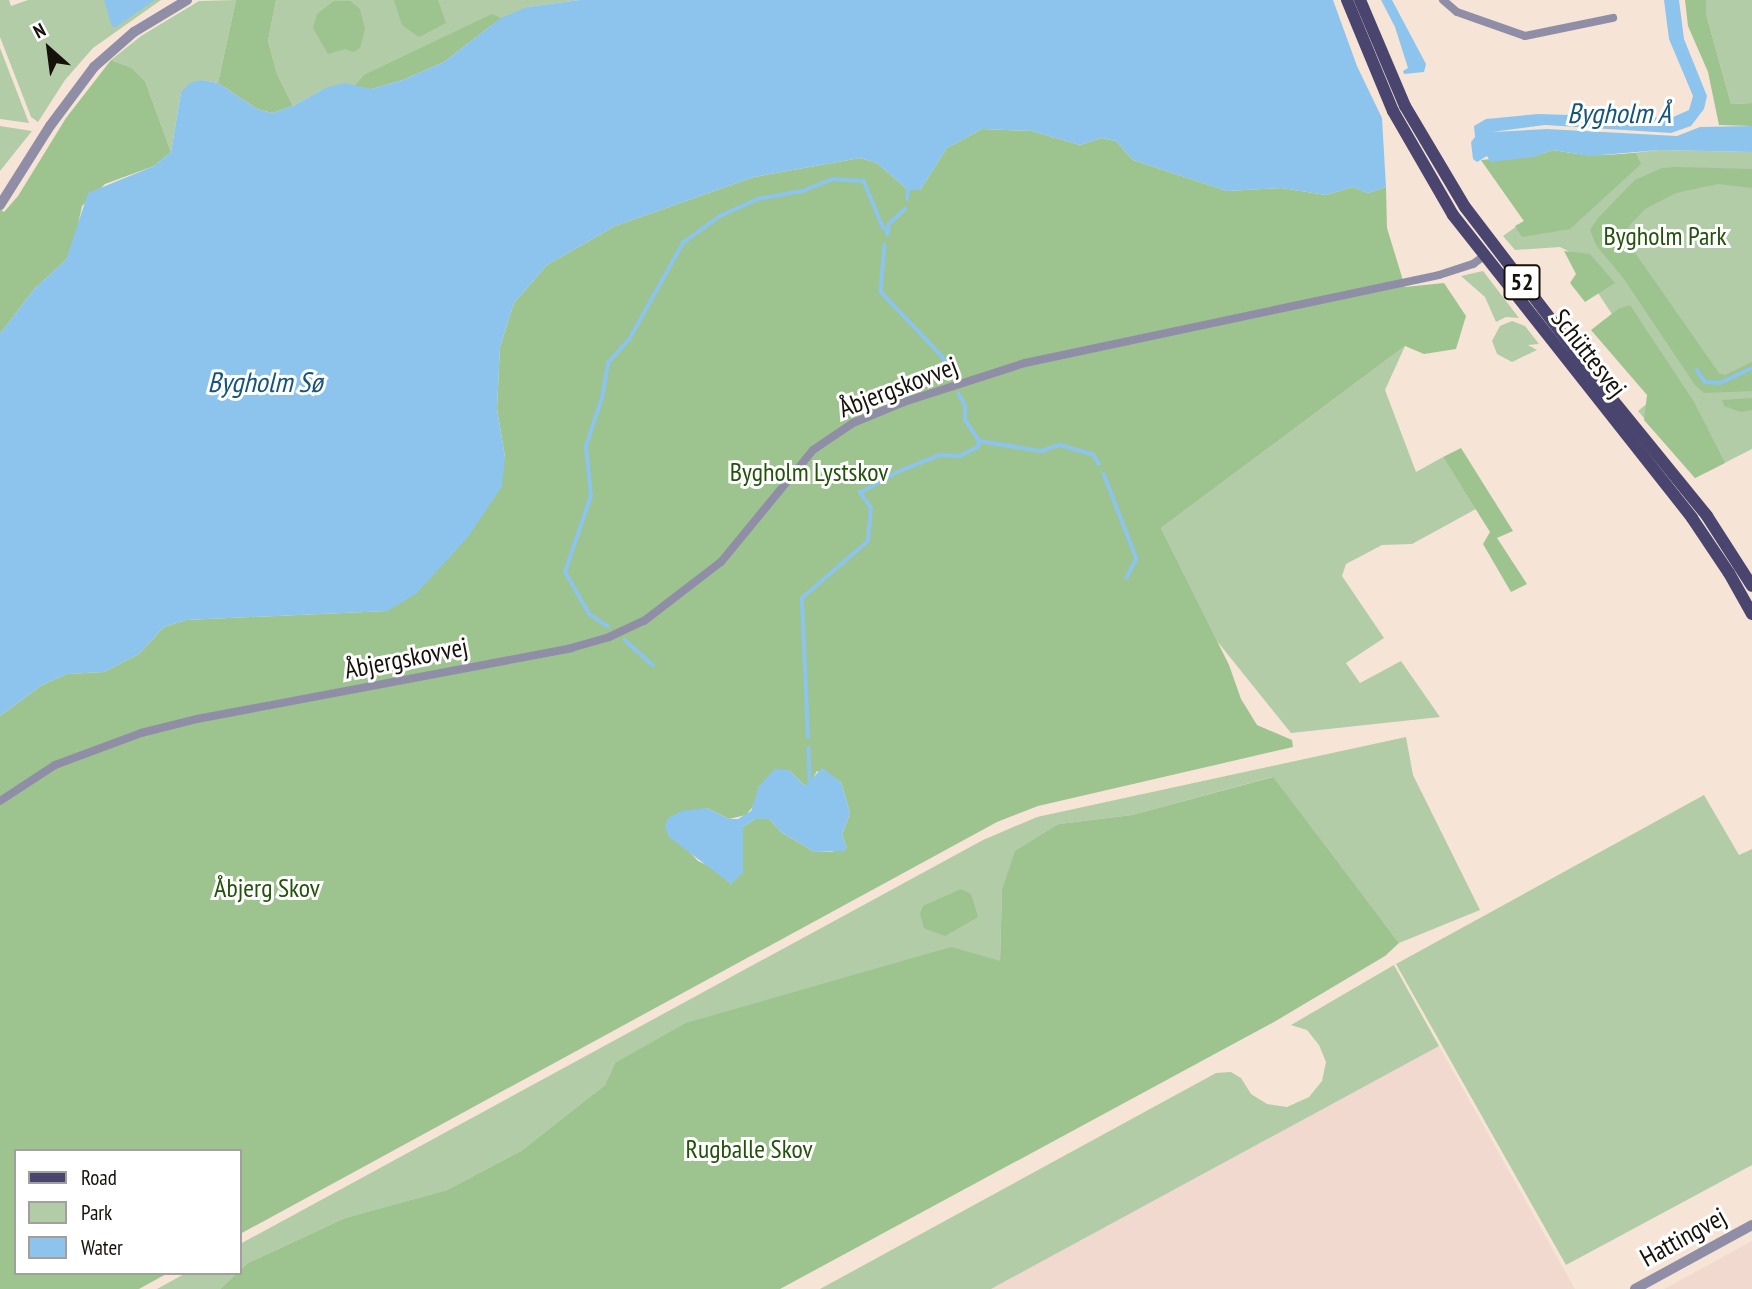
<!DOCTYPE html>
<html>
<head>
<meta charset="utf-8">
<style>
  body { margin:0 }
  #map { position:relative; width:1752px; height:1289px; overflow:hidden; background:#f6e5d6; font-family:"PT Sans Narrow",sans-serif }
  div>[style] { position:absolute }
  [style*='--x'] { left:calc(var(--x)*1px); top:calc(var(--y)*1px); width:calc(var(--w)*1px); rotate:calc(var(--a)*1deg) }
  .commercial>* { inset:0; background:#f1d9cf }
  .green>* { inset:0; background:#b1cca7 }
  .forest>* { inset:0; background:#9dc38f }
  .water>* { inset:0; background:#8dc4ed }
  .stream>* { height:3.5px; margin:-1.75px; padding:0 1.75px; transform-origin:1.75px; border-radius:1.75px; background:#8dc4ed }
  .minor>* { height:8px; margin:-4px; padding:0 4px; transform-origin:4px; border-radius:4px; background:#908ea7 }
  .tertiary>* { height:10px; margin:-5px; padding:0 5px; transform-origin:5px; border-radius:5px; background:#908ea7 }
  .primary>* { height:12px; margin:-6px; padding:0 6px; transform-origin:6px; border-radius:6px; background:#4a456f }
  span { translate:-50% -50%; white-space:nowrap; text-align:center; line-height:1.15; -webkit-text-stroke:6px #fff; paint-order:stroke }
  .shield-label span { padding:2px 5px; background:#fff; border:2px solid; border-radius:5px; -webkit-text-stroke-width:0 }
  .shield-label { font-size:24px; color:#17110c; font-weight:700 }
  .park-label { font-size:26px; color:#23530b }
  .street-label { font-size:26px; color:#17110c }
  .water-label { font-size:28px; color:#15557c; font-style:italic }
  .legend { position:absolute; left:14px; top:1149px; width:228px; height:126px; box-sizing:border-box; background:#fff; border:2px solid #a2a09e; margin:0; padding:9px 12px; list-style:none; font-size:21px; color:#17110c }
  .legend li { display:flex; align-items:center; gap:14px; height:35px }
  .legend b { width:35px; border:2px solid #a2a09e }
  .north { position:absolute; left:14px; top:14px; width:70px; height:70px; -webkit-text-stroke:5px #fff; paint-order:stroke; rotate:332deg; font-size:19px; font-weight:700; line-height:28px; text-align:center; color:#17110c }
  .north::after { content:''; display:block; margin:auto; width:24px; height:32px; background:#17110c; clip-path:polygon(50% 0,100% 100%,50% 72%,0 100%) }
</style>
</head>
<body>
<div id="map">
  <div class="commercial">
    <i style="clip-path:polygon(1439px 1046px,1575px 1289px,991px 1289px)"></i>
    <i style="clip-path:polygon(1752px 1241px,1752px 1289px,1664px 1289px)"></i>
  </div>
  <div class="green">
    <i style="clip-path:polygon(0 0,9px 0,11px 6px,28px 0,161px 0,93px 48px,65px 80px,38px 122px,31px 117px,0 37px)"></i>
    <i style="clip-path:polygon(236px 0,218px 83px,202px 80px,181px 92px,171px 152px,145px 81px,132px 68px,111px 60px,141px 36px,199px 1px)"></i>
    <i style="clip-path:polygon(276px 0,580px 0,527px 7px,371px 89px,325px 88px,293px 106px,277px 74px,268px 41px)"></i>
    <i style="clip-path:polygon(1706px 0,1752px 0,1752px 103px,1731px 104px,1706px 14px)"></i>
    <i style="clip-path:polygon(0 48px,29px 123px,0 119px)"></i>
    <i style="clip-path:polygon(0 126px,32px 131px,0 171px)"></i>
    <i style="clip-path:polygon(1659px 150px,1752px 152px,1752px 449px,1695px 478px,1638px 411px,1662px 391px,1572px 253px,1560px 247px,1515px 250px,1503px 236px,1524px 221px,1481px 160px,1533px 157px,1540px 153px,1615px 155px)"></i>
    <i style="clip-path:polygon(1483px 271px,1519px 318px,1506px 317px,1496px 322px,1485px 297px,1461px 276px)"></i>
    <i style="clip-path:polygon(1512px 321px,1525px 326px,1539px 344px,1528px 345px,1537px 350px,1512px 362px,1497px 354px,1492px 341px,1500px 326px)"></i>
    <i style="clip-path:polygon(1405px 346px,1385px 390px,1416px 472px,1443px 457px,1476px 509px,1412px 544px,1382px 545px,1346px 564px,1342px 576px,1384px 638px,1346px 663px,1360px 683px,1401px 661px,1440px 717px,1291px 733px,1217px 641px,1161px 528px)"></i>
    <i style="clip-path:polygon(1406px 737px,1413px 775px,1480px 910px,1399px 943px,1272px 777px,1132px 815px,1059px 824px,1002px 890px,1000px 961px,615px 1063px,605px 1085px,521px 1151px,447px 1190px,345px 1218px,248px 1263px,240px 1271px,240px 1244px,983px 840px,1037px 817px)"></i>
    <i style="clip-path:polygon(1704px 795px,1739px 855px,1752px 849px,1752px 1165px,1566px 1265px,1396px 964px)"></i>
    <i style="clip-path:polygon(1394px 965px,1439px 1046px,991px 1289px,820px 1289px,1216px 1073px,1231px 1072px,1241px 1078px,1251px 1094px,1267px 1104px,1287px 1107px,1309px 1097px,1322px 1081px,1326px 1062px,1319px 1045px,1307px 1030px,1291px 1025px)"></i>
    <i style="clip-path:polygon(186px 1273px,237px 1273px,220px 1289px,157px 1289px)"></i>
  </div>
  <div class="forest">
    <i style="clip-path:polygon(236px 0,276px 0,268px 41px,277px 74px,293px 106px,272px 113px,257px 109px,218px 83px)"></i>
    <i style="clip-path:polygon(394px 0,438px 0,446px 23px,419px 37px,402px 25px)"></i>
    <i style="clip-path:polygon(1685px 0,1706px 0,1706px 14px,1731px 104px,1752px 103px,1752px 126px,1719px 125px,1708px 72px,1688px 26px)"></i>
    <i style="clip-path:polygon(334px 1px,350px 1px,360px 9px,365px 29px,360px 48px,353px 52px,345px 49px,328px 54px,313px 28px,317px 14px)"></i>
    <i style="clip-path:polygon(492px 14px,501px 18px,444px 62px,403px 80px,371px 89px,355px 86px,364px 75px)"></i>
    <i style="clip-path:polygon(111px 60px,132px 68px,145px 81px,171px 152px,154px 166px,105px 184px,82px 206px,75px 239px,66px 260px,35px 288px,0 334px,0 209px,4px 212px,18px 196px,66px 118px)"></i>
    <i style="clip-path:polygon(evenodd,982px 129px,1032px 131px,1080px 145px,1102px 138px,1116px 141px,1133px 160px,1227px 191px,1282px 188px,1326px 195px,1353px 187px,1368px 193px,1386px 187px,1387px 228px,1405px 287px,1444px 283px,1466px 316px,1456px 349px,1424px 354px,1405px 346px,1161px 528px,1229px 665px,1241px 699px,1257px 725px,1292px 740px,1293px 747px,1038px 806px,997px 822px,240px 1234px,240px 1151px,16px 1151px,16px 1273px,168px 1273px,139px 1289px,0 1289px,0 716px,42px 685px,67px 674px,104px 672px,139px 654px,164px 627px,186px 620px,387px 611px,505px 457px,497px 409px,500px 347px,514px 303px,547px 265px,615px 226px,754px 177px,860px 158px,877px 163px,908px 190px,920px 190px,947px 148px,982px 129px,789px 770px,805px 786px,810px 783px,817px 771px,841px 782px,850px 813px,842px 835px,847px 848px,831px 852px,815px 852px,782px 833px,769px 819px,755px 819px,743px 827px,743px 862px,731px 884px,711px 867px,698px 861px,685px 847px,707px 808px,729px 819px,746px 815px,754px 805px,759px 786px,789px 770px)"></i>
    <i style="clip-path:polygon(1553px 150px,1590px 156px,1636px 153px,1641px 164px,1570px 229px,1522px 237px,1515px 226px,1524px 221px,1481px 160px,1533px 157px)"></i>
    <i style="clip-path:polygon(1676px 167px,1752px 169px,1752px 188px,1718px 184px,1676px 193px,1645px 209px,1629px 226px,1626px 240px,1719px 373px,1725px 375px,1752px 362px,1752px 391px,1704px 393px,1695px 385px,1624px 279px,1596px 245px,1590px 230px,1598px 218px,1635px 180px,1662px 168px)"></i>
    <i style="clip-path:polygon(1564px 251px,1590px 254px,1615px 283px,1585px 302px,1570px 283px,1576px 274px)"></i>
    <i style="clip-path:polygon(1630px 305px,1694px 402px,1725px 463px,1695px 478px,1644px 420px,1647px 395px,1591px 330px,1618px 309px)"></i>
    <i style="clip-path:polygon(1752px 398px,1752px 410px,1741px 412px,1724px 406px,1722px 400px)"></i>
    <i style="clip-path:polygon(1461px 448px,1513px 531px,1497px 538px,1527px 584px,1511px 592px,1483px 544px,1490px 532px,1443px 457px)"></i>
    <i style="clip-path:polygon(1273px 777px,1399px 943px,1385px 956px,1274px 1022px,780px 1289px,220px 1289px,248px 1263px,345px 1218px,447px 1190px,521px 1151px,605px 1085px,615px 1063px,686px 1023px,951px 947px,1000px 961px,1002px 890px,1015px 851px,1059px 824px,1132px 815px)"></i>
    <i style="clip-path:polygon(961px 889px,971px 894px,978px 917px,945px 936px,924px 928px,920px 914px,923px 906px)"></i>
  </div>
  <div class="water">
    <i style="clip-path:polygon(104px 0,155px 0,116px 27px,112px 27px)"></i>
    <i style="clip-path:polygon(580px 0,1333px 0,1357px 66px,1382px 118px,1386px 187px,1368px 193px,1353px 187px,1326px 195px,1282px 188px,1227px 191px,1133px 160px,1116px 141px,1102px 138px,1080px 145px,1032px 131px,982px 129px,947px 148px,920px 190px,908px 190px,877px 163px,860px 158px,754px 177px,615px 226px,547px 265px,514px 303px,500px 347px,497px 409px,505px 457px,502px 486px,468px 537px,416px 594px,387px 611px,186px 620px,164px 627px,139px 654px,104px 672px,67px 674px,42px 685px,0 716px,0 334px,35px 288px,66px 260px,88px 193px,154px 166px,171px 152px,181px 92px,190px 83px,202px 80px,218px 83px,257px 109px,272px 113px,293px 106px,325px 88px,345px 83px,371px 89px,403px 80px,444px 62px,501px 18px,527px 7px)"></i>
    <i style="clip-path:polygon(1381px 0,1392px 0,1426px 64px,1424px 72px,1404px 74px,1403px 71px,1408px 68px,1395px 27px)"></i>
    <i style="clip-path:polygon(1664px 0,1679px 0,1684px 39px,1707px 96px,1704px 109px,1691px 126px,1671px 133px,1545px 125px,1492px 132px,1547px 129px,1677px 136px,1700px 127px,1752px 126px,1752px 152px,1659px 150px,1590px 156px,1553px 150px,1533px 157px,1490px 162px,1487px 156px,1477px 162px,1473px 159px,1471px 142px,1475px 137px,1474px 126px,1486px 119px,1538px 114px,1671px 118px,1689px 110px,1693px 96px,1669px 39px)"></i>
    <i style="clip-path:polygon(822px 768px,841px 782px,850px 813px,842px 835px,847px 848px,844px 851px,815px 852px,782px 833px,769px 819px,755px 819px,743px 827px,743px 873px,731px 884px,669px 837px,665px 827px,668px 818px,681px 811px,707px 808px,729px 819px,738px 819px,751px 811px,759px 786px,775px 769px,789px 770px,805px 786px)"></i>
  </div>
  <div class="stream">
    <i style="--x:907;--y:199;--w:9;--a:-84"></i>
    <i style="--x:887;--y:235;--w:11;--a:-80"></i>
    <i style="--x:889;--y:224;--w:22;--a:-43"></i>
    <i style="--x:885;--y:245;--w:47;--a:94.9"></i>
    <i style="--x:881;--y:292;--w:90;--a:46.4"></i>
    <i style="--x:943;--y:357;--w:21;--a:65"></i>
    <i style="--x:1697;--y:370;--w:14;--a:56"></i>
    <i style="--x:1705;--y:382;--w:15;--a:4"></i>
    <i style="--x:1720;--y:383;--w:35;--a:-25"></i>
    <i style="--x:979;--y:441;--w:63;--a:9.2"></i>
    <i style="--x:1041;--y:451;--w:20;--a:-18"></i>
    <i style="--x:1060;--y:445;--w:35;--a:16"></i>
    <i style="--x:1094;--y:455;--w:10;--a:61"></i>
    <i style="--x:1104;--y:474;--w:91;--a:68.8"></i>
    <i style="--x:1137;--y:559;--w:21;--a:118"></i>
    <i style="--x:608;--y:627;--w:23;--a:-146"></i>
    <i style="--x:589;--y:614;--w:48;--a:-119.7"></i>
    <i style="--x:565;--y:572;--w:80;--a:-71.1"></i>
    <i style="--x:591;--y:496;--w:50;--a:-95.7"></i>
    <i style="--x:586;--y:446;--w:51;--a:-71.6"></i>
    <i style="--x:602;--y:398;--w:36;--a:-80"></i>
    <i style="--x:608;--y:363;--w:31;--a:-48"></i>
    <i style="--x:629;--y:340;--w:111;--a:-60.9"></i>
    <i style="--x:683;--y:243;--w:46;--a:-36.1"></i>
    <i style="--x:720;--y:216;--w:42;--a:-24.1"></i>
    <i style="--x:758;--y:199;--w:46;--a:-10.1"></i>
    <i style="--x:803;--y:191;--w:32;--a:-22"></i>
    <i style="--x:833;--y:179;--w:31;--a:4"></i>
    <i style="--x:864;--y:181;--w:50;--a:67.6"></i>
    <i style="--x:883;--y:227;--w:6;--a:31"></i>
    <i style="--x:625;--y:640;--w:38;--a:42"></i>
    <i style="--x:808;--y:737;--w:139;--a:-92.5"></i>
    <i style="--x:802;--y:598;--w:87;--a:-40.8"></i>
    <i style="--x:868;--y:541;--w:33;--a:-85"></i>
    <i style="--x:871;--y:508;--w:19;--a:-126"></i>
    <i style="--x:860;--y:493;--w:40;--a:-29.7"></i>
    <i style="--x:895;--y:473;--w:48;--a:-21.8"></i>
    <i style="--x:940;--y:455;--w:20;--a:3"></i>
    <i style="--x:960;--y:456;--w:20;--a:-27"></i>
    <i style="--x:978;--y:447;--w:6;--a:-81"></i>
    <i style="--x:979;--y:441;--w:25;--a:-124"></i>
    <i style="--x:965;--y:420;--w:14;--a:-90"></i>
    <i style="--x:965;--y:406;--w:13;--a:-119"></i>
    <i style="--x:809;--y:748;--w:35;--a:88"></i>
  </div>
  <div class="minor">
    <i style="--x:1443;--y:0;--w:18;--a:41"></i>
    <i style="--x:1457;--y:12;--w:72;--a:19.4"></i>
    <i style="--x:1525;--y:36;--w:90;--a:-11.6"></i>
    <i style="--x:0;--y:801;--w:66;--a:-33.2"></i>
    <i style="--x:55;--y:765;--w:92;--a:-20.4"></i>
    <i style="--x:141;--y:733;--w:58;--a:-14"></i>
    <i style="--x:197;--y:719;--w:381;--a:-10.7"></i>
    <i style="--x:571;--y:648;--w:40;--a:-16"></i>
    <i style="--x:609;--y:637;--w:38;--a:-25"></i>
    <i style="--x:644;--y:621;--w:97;--a:-37.5"></i>
    <i style="--x:721;--y:562;--w:145;--a:-50.6"></i>
    <i style="--x:813;--y:450;--w:48;--a:-34"></i>
    <i style="--x:853;--y:423;--w:55;--a:-22.4"></i>
    <i style="--x:904;--y:402;--w:127;--a:-17.9"></i>
    <i style="--x:1025;--y:363;--w:423;--a:-12"></i>
    <i style="--x:1439;--y:275;--w:36;--a:-18"></i>
    <i style="--x:1473;--y:264;--w:14;--a:-36"></i>
  </div>
  <div class="tertiary">
    <i style="--x:0;--y:205;--w:93;--a:-57.7"></i>
    <i style="--x:50;--y:126;--w:74;--a:-53.3"></i>
    <i style="--x:94;--y:67;--w:53;--a:-41.2"></i>
    <i style="--x:134;--y:32;--w:62;--a:-31.1"></i>
    <i style="--x:1635;--y:1289;--w:133;--a:-28.7"></i>
  </div>
  <div class="primary">
    <i style="--x:1347;--y:0;--w:120;--a:67.5"></i>
    <i style="--x:1393;--y:111;--w:120;--a:60"></i>
    <i style="--x:1453;--y:215;--w:386;--a:51.7"></i>
    <i style="--x:1692;--y:518;--w:66;--a:56.1"></i>
    <i style="--x:1729;--y:573;--w:47;--a:60.7"></i>
    <i style="--x:1360;--y:0;--w:115;--a:67"></i>
    <i style="--x:1405;--y:106;--w:117;--a:59.3"></i>
    <i style="--x:1465;--y:207;--w:235;--a:52.6"></i>
    <i style="--x:1608;--y:394;--w:157;--a:50.9"></i>
    <i style="--x:1707;--y:516;--w:83;--a:57.3"></i>
  </div>
  <div class="shield-label">
    <span style="left:1522px;top:282px">52</span>
  </div>
  <div class="park-label">
    <span style="left:1665px;top:236px">Bygholm Park</span>
    <span style="left:809px;top:472px">Bygholm Lystskov</span>
    <span style="left:267px;top:888px">Åbjerg Skov</span>
    <span style="left:749px;top:1149px">Rugballe Skov</span>
  </div>
  <div class="street-label">
    <span style="left:1589px;top:353px;rotate:52deg">Schüttesvej</span>
    <span style="left:898px;top:387px;rotate:-21deg">Åbjergskovvej</span>
    <span style="left:406px;top:658px;rotate:-11deg">Åbjergskovvej</span>
    <span style="left:1683px;top:1237px;rotate:-29deg">Hattingvej</span>
  </div>
  <div class="water-label">
    <span style="left:1619px;top:113px">Bygholm Å</span>
    <span style="left:265px;top:382px">Bygholm Sø</span>
  </div>
  <ul class="legend">
  <li><b style="height:9px;background:#4a456f"></b>Road</li>
  <li><b style="height:19px;background:#b1cca7"></b>Park</li>
  <li><b style="height:19px;background:#8dc4ed"></b>Water</li>
  </ul>
  <div class="north">N</div>
</div>
</body>
</html>
